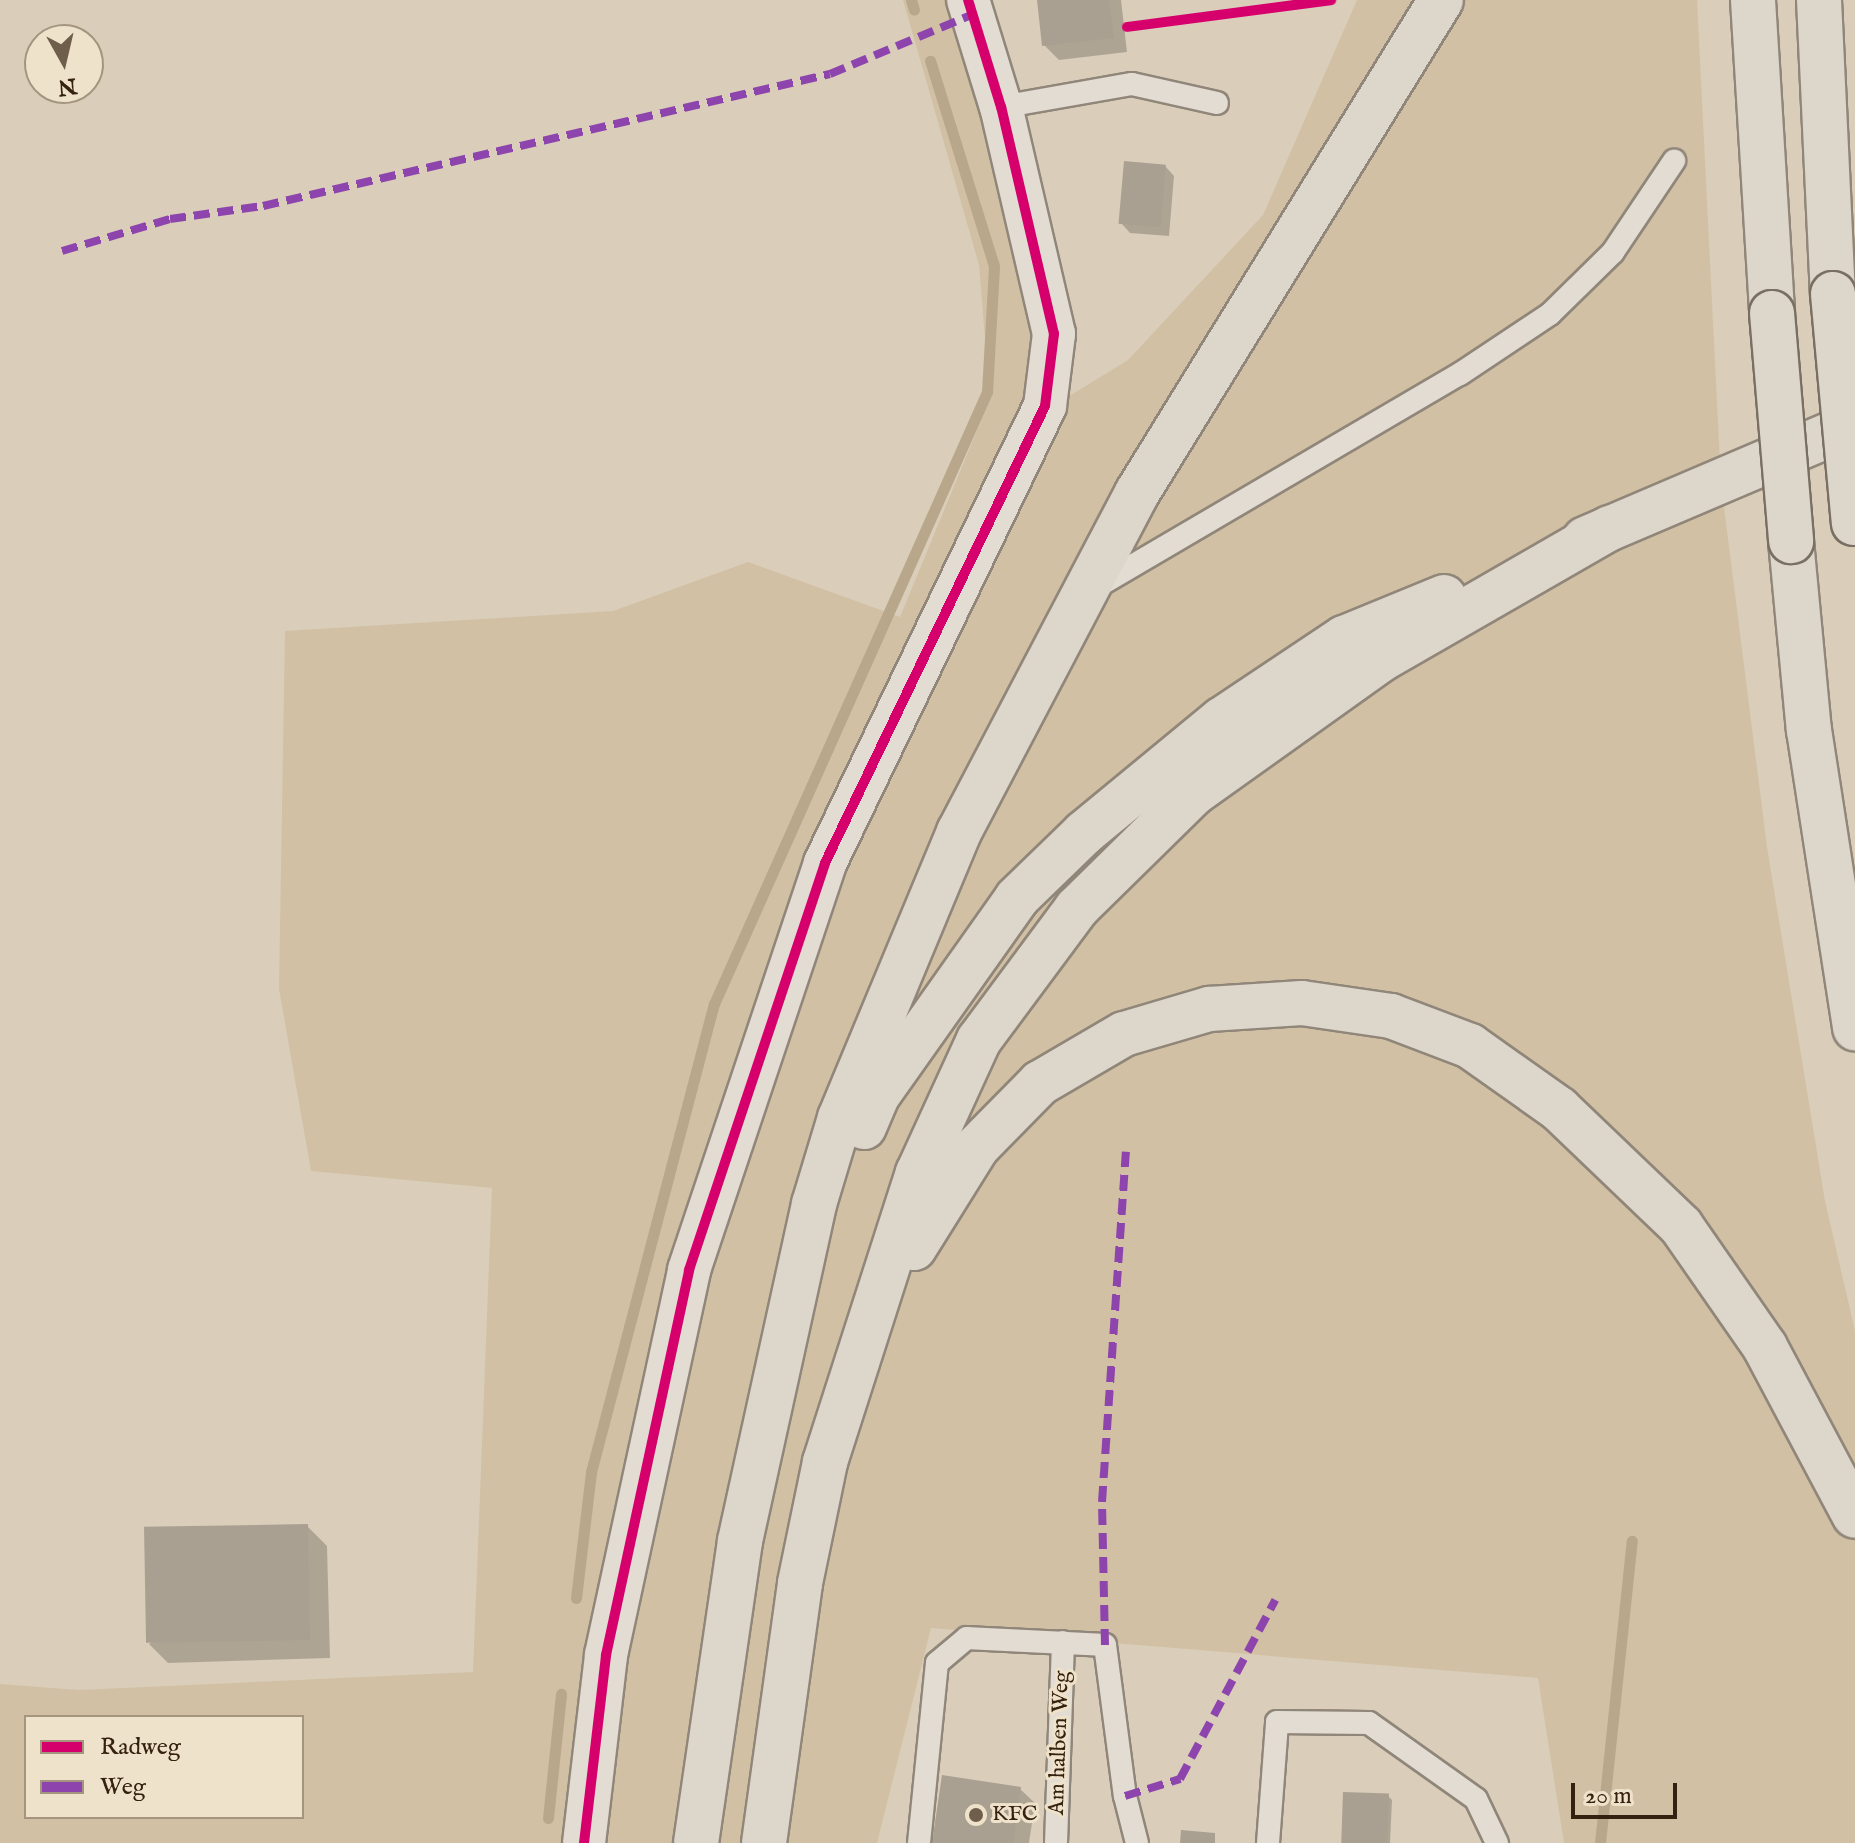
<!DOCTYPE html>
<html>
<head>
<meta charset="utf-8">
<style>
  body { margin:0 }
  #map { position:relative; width:1855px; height:1843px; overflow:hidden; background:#daceba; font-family:"IM FELL English",serif }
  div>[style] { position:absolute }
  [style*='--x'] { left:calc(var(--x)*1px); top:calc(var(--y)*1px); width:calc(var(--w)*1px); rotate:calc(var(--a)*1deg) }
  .green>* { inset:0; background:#d1c0a4 }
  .shadow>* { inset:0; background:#0003 }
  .stream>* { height:11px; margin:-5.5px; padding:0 5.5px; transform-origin:5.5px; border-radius:5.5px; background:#b8a78b }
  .building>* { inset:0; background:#aaa092; transform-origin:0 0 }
  .roads { filter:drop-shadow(2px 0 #908679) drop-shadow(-2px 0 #908679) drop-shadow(0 2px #908679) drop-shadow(0 -2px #908679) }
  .service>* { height:22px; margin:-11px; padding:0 11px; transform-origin:11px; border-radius:11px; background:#e2dcd2 }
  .minor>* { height:42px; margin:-21px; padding:0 21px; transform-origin:21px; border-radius:21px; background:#e2dcd2 }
  .motorway>* { height:44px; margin:-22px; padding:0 22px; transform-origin:22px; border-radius:22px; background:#ddd6ca }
  .bridges { filter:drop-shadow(2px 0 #796f63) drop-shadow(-2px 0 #796f63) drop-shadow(0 2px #796f63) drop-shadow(0 -2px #796f63) }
  .motorway-bridge>* { height:44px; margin:-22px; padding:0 22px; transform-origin:22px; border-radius:22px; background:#ddd6ca }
  .quiet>* { height:8px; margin-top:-4px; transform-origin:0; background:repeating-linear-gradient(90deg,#8e44ad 0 16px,transparent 0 24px) }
  .cycleway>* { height:10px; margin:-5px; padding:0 5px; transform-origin:5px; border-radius:5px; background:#d6006c }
  .dots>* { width:22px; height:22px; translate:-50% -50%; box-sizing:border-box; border:4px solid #efe2ca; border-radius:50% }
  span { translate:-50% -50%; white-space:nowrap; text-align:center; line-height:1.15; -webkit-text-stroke:6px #efe2ca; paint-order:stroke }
  .street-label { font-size:22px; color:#35210f }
  .poi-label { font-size:22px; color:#35210f }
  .left { translate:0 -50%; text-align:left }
  .legend { position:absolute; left:24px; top:1715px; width:280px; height:104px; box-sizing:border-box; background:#efe2ca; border:2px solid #a5957f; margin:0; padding:10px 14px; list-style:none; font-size:24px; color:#35210f }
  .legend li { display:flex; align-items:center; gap:16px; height:40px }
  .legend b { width:40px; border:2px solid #a5957f }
  .north { position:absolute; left:24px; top:24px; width:80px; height:80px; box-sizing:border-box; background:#efe2ca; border:2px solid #a5957f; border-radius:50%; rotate:172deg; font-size:22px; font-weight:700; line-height:32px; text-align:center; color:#35210f }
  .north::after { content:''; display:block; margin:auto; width:28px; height:36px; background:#6f5e4b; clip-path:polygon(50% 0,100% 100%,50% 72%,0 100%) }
  .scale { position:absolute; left:1571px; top:1783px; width:106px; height:36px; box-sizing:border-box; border:4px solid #35210f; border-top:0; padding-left:10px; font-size:24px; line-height:28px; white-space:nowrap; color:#35210f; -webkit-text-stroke:6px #efe2ca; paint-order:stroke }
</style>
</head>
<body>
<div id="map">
  <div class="green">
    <i style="clip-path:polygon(evenodd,903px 0,953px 0,1058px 403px,1128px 360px,1263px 215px,1357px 0,1697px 0,1721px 483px,1767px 847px,1825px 1201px,1855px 1331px,1855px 1843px,1564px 1843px,1538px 1678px,931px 1628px,877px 1843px,0 1843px,0 1684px,79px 1690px,473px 1672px,492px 1188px,311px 1171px,279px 989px,285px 631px,613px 611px,748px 562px,900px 617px,990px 399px,979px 265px,903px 0,26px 1717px,302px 1717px,302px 1817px,26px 1817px,26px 1717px)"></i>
  </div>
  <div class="shadow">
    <i style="clip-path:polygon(1039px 0,1121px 0,1127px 52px,1059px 60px,1044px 45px)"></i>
    <i style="clip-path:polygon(1165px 166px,1174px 176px,1169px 236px,1130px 233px,1121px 223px)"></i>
    <i style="clip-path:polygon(307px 1526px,327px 1546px,330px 1658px,168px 1663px,149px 1644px)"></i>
    <i style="clip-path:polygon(1020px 1789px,1035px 1803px,1029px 1843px,934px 1843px)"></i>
    <i style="clip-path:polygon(1388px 1796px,1392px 1800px,1390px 1843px,1343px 1843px)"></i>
  </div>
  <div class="stream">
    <i style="--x:911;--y:0;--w:10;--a:73"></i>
    <i style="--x:576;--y:1598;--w:127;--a:-83.2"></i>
    <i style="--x:591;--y:1472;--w:484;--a:-75.3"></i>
    <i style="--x:714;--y:1004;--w:670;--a:-65.96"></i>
    <i style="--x:987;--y:392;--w:126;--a:-86.8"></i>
    <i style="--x:994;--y:266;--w:215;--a:-107.3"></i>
    <i style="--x:548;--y:1818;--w:125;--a:-84"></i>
    <i style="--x:1600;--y:1843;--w:304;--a:-84"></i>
  </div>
  <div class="building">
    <i style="clip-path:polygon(1037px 0,1109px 0,1114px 38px,1042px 46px)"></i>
    <i style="left:1124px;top:161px;width:42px;height:63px;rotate:5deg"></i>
    <i style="left:308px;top:1524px;width:116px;height:164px;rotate:89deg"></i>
    <i style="clip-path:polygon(942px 1775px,1021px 1787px,1013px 1843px,932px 1843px)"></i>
    <i style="left:1343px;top:1792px;width:46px;height:51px;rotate:2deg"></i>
    <i style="clip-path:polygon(1181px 1830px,1215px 1833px,1215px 1843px,1180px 1843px)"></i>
  </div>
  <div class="roads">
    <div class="service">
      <i style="--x:1001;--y:107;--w:133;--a:-10"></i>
      <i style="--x:1132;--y:84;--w:87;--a:12.6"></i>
      <i style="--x:1093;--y:589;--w:425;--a:-30.4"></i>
      <i style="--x:1460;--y:374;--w:108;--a:-33.7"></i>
      <i style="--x:1550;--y:314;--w:88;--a:-44.5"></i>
      <i style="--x:1613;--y:252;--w:110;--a:-56.2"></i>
      <i style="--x:919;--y:1843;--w:181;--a:-84.3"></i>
      <i style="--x:937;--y:1663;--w:39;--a:-40"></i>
      <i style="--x:967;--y:1638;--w:138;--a:2.9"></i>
      <i style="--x:1105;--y:1645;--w:152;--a:82.5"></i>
      <i style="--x:1125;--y:1796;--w:49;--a:75.7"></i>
      <i style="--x:1056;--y:1843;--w:201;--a:-88"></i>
      <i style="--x:1268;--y:1843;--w:121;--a:-85.7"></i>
      <i style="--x:1277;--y:1722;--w:92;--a:0.6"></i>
      <i style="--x:1369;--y:1723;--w:131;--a:35.4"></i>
      <i style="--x:1476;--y:1799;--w:49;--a:64.5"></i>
    </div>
    <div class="minor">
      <i style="--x:584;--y:1843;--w:189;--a:-83.3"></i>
      <i style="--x:606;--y:1655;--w:394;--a:-77.8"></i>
      <i style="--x:689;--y:1270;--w:429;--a:-71.5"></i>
      <i style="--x:825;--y:863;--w:507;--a:-64.29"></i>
      <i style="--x:1045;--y:406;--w:73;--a:-82.9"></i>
      <i style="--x:1054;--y:334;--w:233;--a:-103.1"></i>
      <i style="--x:1001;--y:107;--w:112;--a:-107.1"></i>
    </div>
    <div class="motorway">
      <i style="--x:1753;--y:0;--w:314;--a:86.5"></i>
      <i style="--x:1819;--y:0;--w:294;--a:87.3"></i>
      <i style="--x:1585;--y:539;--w:293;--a:-23.1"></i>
      <i style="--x:1791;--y:541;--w:190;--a:84.6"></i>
      <i style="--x:1809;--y:730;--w:302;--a:81.2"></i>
      <i style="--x:864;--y:1127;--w:34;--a:-67"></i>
      <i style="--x:877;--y:1096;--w:242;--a:-54.7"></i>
      <i style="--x:1017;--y:898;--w:93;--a:-44.1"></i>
      <i style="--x:1084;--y:833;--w:178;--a:-39.5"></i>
      <i style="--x:1221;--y:720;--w:148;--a:-33.7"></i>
      <i style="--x:1344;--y:638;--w:108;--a:-22.3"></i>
      <i style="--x:914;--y:1248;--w:119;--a:-58"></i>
      <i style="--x:977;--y:1147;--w:90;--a:-45.5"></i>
      <i style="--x:1040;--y:1083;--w:97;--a:-30.3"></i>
      <i style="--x:1124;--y:1034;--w:89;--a:-16.4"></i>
      <i style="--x:1209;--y:1009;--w:93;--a:-3.7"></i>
      <i style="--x:1302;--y:1003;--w:90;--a:8.3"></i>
      <i style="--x:1391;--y:1016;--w:85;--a:20.8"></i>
      <i style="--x:1470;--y:1046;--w:109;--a:35.3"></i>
      <i style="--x:1559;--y:1109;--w:169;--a:43.8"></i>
      <i style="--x:1681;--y:1226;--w:147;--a:55.2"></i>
      <i style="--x:1765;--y:1347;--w:191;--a:62"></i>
      <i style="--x:696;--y:1843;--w:305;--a:-81.7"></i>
      <i style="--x:740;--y:1541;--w:345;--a:-77.6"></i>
      <i style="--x:814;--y:1204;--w:90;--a:-73.2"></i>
      <i style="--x:840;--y:1118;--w:310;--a:-67.4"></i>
      <i style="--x:959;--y:832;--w:383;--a:-62.3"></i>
      <i style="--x:1137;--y:493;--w:579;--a:-58.34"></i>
      <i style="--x:764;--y:1843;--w:262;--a:-82.1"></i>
      <i style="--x:800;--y:1583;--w:124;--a:-78.3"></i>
      <i style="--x:825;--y:1462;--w:304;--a:-72.2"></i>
      <i style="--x:918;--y:1173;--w:146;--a:-65.4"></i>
      <i style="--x:979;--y:1040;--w:164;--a:-53.4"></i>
      <i style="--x:1077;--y:908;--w:164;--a:-44.5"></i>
      <i style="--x:1194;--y:793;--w:231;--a:-35.5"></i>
      <i style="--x:1382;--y:659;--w:263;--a:-29.9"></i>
    </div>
  </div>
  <div class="bridges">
    <div class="motorway-bridge">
      <i style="--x:1833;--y:294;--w:230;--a:84.8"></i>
      <i style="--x:1772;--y:313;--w:229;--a:85.2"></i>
    </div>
  </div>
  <div class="quiet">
    <i style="--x:62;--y:251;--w:113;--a:-16.5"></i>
    <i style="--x:170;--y:219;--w:94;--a:-8"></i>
    <i style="--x:263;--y:206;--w:582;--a:-13.11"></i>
    <i style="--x:830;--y:74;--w:153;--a:-22.7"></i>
    <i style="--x:1105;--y:1645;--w:143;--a:-91.2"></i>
    <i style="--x:1102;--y:1502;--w:351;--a:-86.1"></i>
    <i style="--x:1125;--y:1796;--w:58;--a:-17.2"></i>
    <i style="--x:1180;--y:1779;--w:203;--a:-62"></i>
  </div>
  <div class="cycleway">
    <i style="--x:1127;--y:27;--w:206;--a:-7.5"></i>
    <i style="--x:584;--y:1843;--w:189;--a:-83.3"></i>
    <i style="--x:606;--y:1655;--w:394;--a:-77.8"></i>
    <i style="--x:689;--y:1270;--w:429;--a:-71.5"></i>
    <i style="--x:825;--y:863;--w:507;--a:-64.29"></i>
    <i style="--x:1045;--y:406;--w:73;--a:-82.9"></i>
    <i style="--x:1054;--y:334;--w:233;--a:-103.1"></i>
    <i style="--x:1001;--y:107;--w:112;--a:-107.1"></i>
  </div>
  <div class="dots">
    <i style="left:976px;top:1815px;background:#6f5e4b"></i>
  </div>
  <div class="street-label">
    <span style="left:1060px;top:1743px;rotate:-88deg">Am halben Weg</span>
  </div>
  <div class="poi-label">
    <span class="left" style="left:992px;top:1815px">KFC</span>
  </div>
  <ul class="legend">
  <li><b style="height:10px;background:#d6006c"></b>Radweg</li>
  <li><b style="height:10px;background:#8e44ad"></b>Weg</li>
  </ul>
  <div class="north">N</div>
  <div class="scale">20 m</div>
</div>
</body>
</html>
